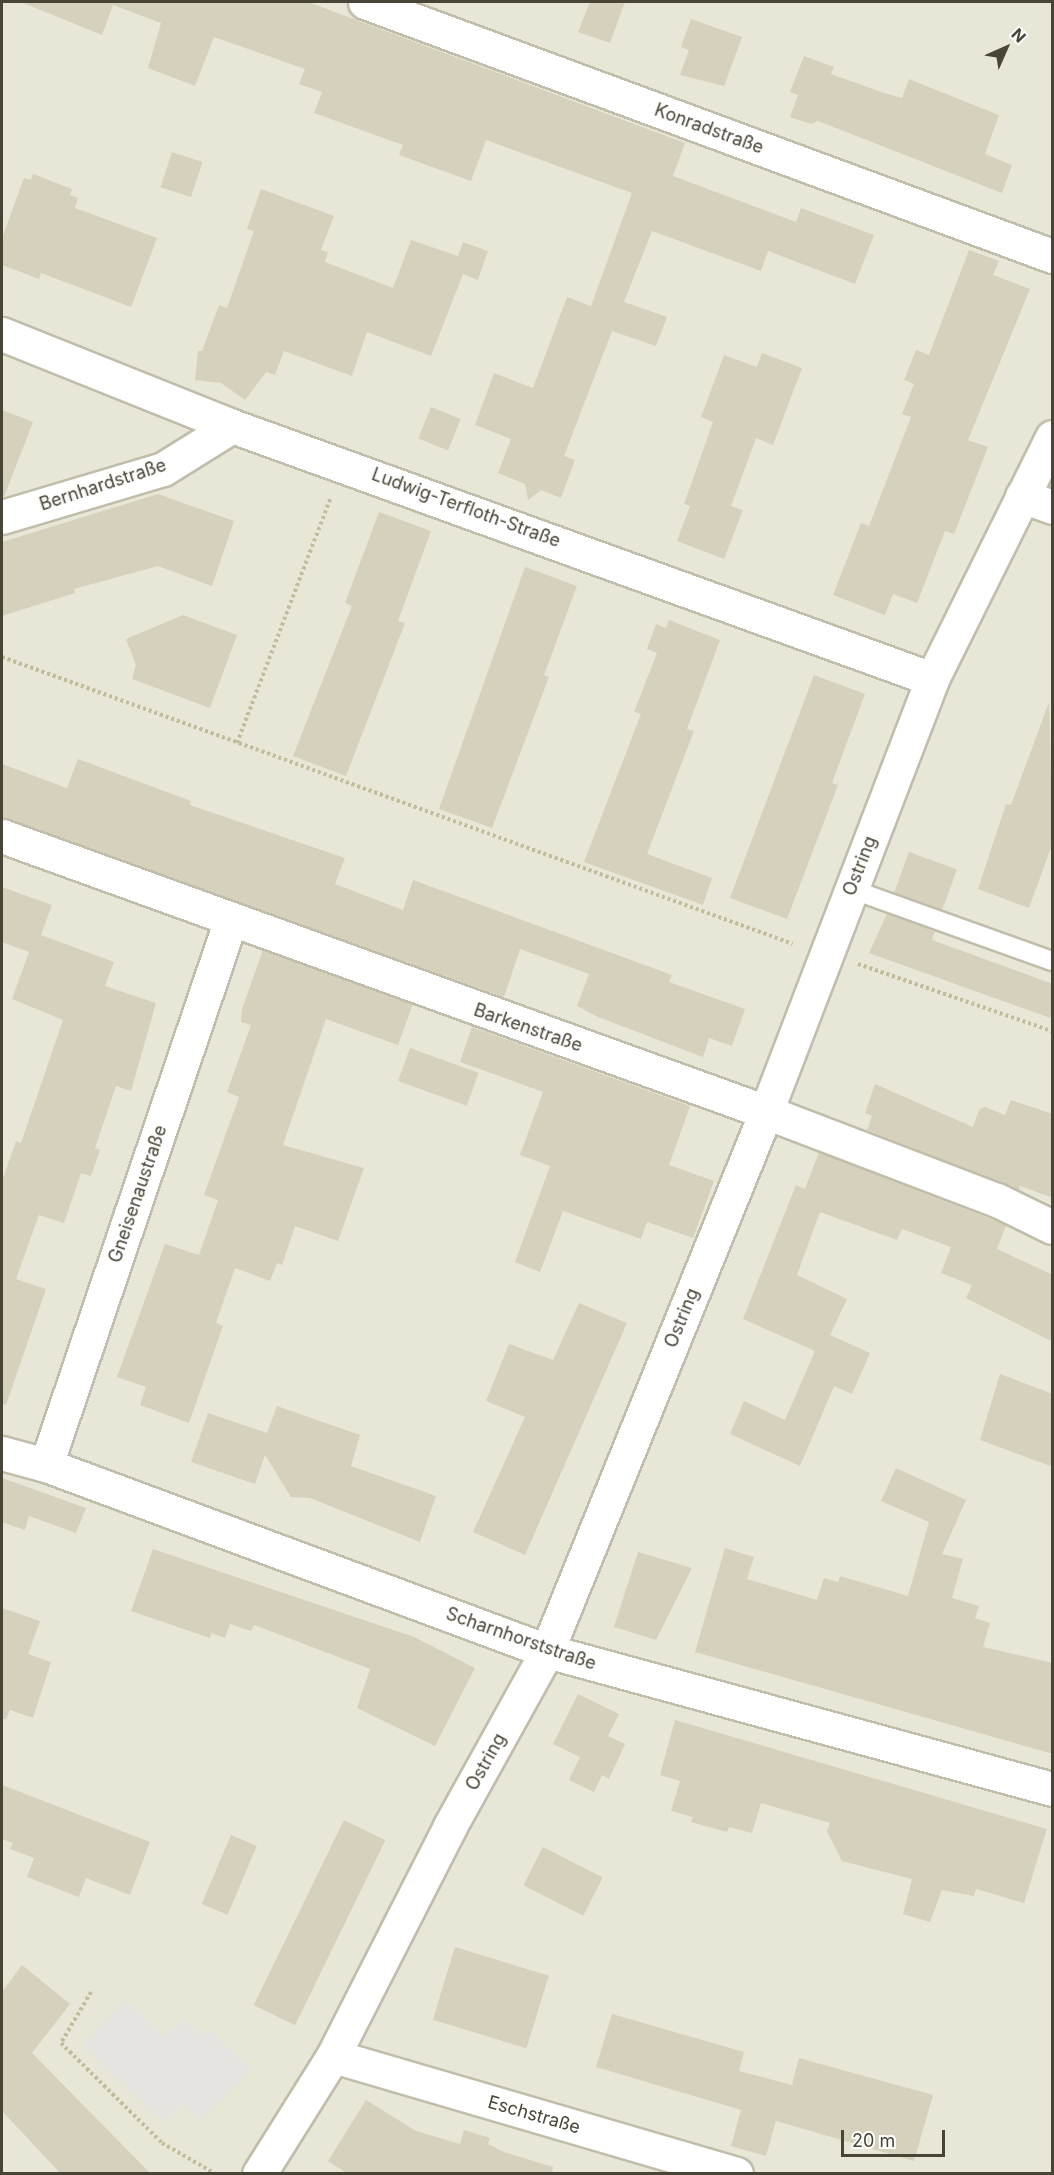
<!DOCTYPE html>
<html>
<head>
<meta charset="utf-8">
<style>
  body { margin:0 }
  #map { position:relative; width:1054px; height:2175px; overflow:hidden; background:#f4f3e8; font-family:Inter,sans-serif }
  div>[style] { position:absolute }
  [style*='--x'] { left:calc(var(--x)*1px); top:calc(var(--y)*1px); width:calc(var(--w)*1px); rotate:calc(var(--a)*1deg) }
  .residential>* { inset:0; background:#e8e6d6; transform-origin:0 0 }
  .parking>* { inset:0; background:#e5e4e0 }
  .building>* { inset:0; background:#d6d1bd; transform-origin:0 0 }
  .path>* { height:4px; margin-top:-2px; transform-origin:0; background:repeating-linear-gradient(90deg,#c2bc9b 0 3px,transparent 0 6px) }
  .roads { filter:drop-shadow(2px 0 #c0bdaa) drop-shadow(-2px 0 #c0bdaa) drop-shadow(0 2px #c0bdaa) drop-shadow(0 -2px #c0bdaa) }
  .service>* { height:18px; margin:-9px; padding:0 9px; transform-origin:9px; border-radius:9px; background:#fff }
  .minor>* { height:33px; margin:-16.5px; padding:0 16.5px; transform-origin:16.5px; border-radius:16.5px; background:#fff }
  span { translate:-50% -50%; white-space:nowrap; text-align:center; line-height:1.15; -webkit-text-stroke:4.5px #fff; paint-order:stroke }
  .street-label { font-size:18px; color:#484436 }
  .frame { position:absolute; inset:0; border:3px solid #484436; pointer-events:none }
  .north { position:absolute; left:976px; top:18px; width:60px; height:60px; -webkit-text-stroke:4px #fff; paint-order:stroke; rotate:45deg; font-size:16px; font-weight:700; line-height:24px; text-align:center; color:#484436 }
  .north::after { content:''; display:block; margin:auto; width:21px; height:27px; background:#484436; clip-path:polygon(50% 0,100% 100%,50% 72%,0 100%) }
  .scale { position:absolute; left:841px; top:2130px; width:104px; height:27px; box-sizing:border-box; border:3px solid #484436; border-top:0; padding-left:8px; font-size:18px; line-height:21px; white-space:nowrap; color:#484436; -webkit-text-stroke:4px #fff; paint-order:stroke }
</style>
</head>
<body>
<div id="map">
  <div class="residential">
    <i style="left:2px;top:2px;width:1050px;height:2171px"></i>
  </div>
  <div class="parking">
    <i style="clip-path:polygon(126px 2000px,164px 2037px,184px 2018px,202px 2036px,209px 2029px,251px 2069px,201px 2120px,183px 2103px,164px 2123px,83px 2045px)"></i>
  </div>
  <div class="building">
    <i style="clip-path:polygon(21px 2px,308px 2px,685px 143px,673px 176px,796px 222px,801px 208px,874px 235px,855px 284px,768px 251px,761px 271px,652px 231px,624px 302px,667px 317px,656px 346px,612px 331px,564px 456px,575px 460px,561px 498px,541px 490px,528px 500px,525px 484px,498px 473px,511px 439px,475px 425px,494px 373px,533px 388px,567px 297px,591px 306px,632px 193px,486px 140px,471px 181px,399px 155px,403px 145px,314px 113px,322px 92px,299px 84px,305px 69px,214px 37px,195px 86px,148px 68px,161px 23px,113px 5px,102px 35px)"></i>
    <i style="clip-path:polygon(590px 2px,625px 2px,610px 43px,578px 32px)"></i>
    <i style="clip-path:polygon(691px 19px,742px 37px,724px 86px,680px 75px,689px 50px,681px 47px)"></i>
    <i style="clip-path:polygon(804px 56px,834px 67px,831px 74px,884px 93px,902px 98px,909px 79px,999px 115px,985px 154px,1012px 165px,1002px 193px,818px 121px,811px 124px,790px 117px,798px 95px,790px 92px)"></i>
    <i style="left:172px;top:152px;width:32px;height:37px;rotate:18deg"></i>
    <i style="clip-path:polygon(33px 174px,72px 189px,70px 195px,78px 198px,75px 208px,157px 238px,131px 307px,41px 273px,39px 279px,2px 265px,2px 238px,24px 178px,31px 180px)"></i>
    <i style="clip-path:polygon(261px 189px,334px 216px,321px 250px,328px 252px,325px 262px,393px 288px,411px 240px,458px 256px,463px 242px,488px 251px,478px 280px,463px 274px,431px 356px,367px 332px,352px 376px,284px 351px,275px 375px,266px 372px,245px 400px,221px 383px,195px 380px,198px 351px,202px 351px,219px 305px,227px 308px,254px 231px,247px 229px)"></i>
    <i style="clip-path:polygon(969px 250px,999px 261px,993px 275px,1030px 289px,968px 440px,988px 447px,954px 534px,945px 531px,917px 603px,893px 594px,885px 615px,833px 595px,861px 523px,869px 526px,911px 417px,902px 414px,914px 384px,904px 380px,916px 350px,929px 355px)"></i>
    <i style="clip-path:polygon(762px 353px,802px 368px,773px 445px,756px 438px,731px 506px,743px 510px,724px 559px,677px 541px,690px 506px,684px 504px,713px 422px,701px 417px,724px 355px,757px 367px)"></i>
    <i style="left:431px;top:407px;width:32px;height:34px;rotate:22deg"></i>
    <i style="clip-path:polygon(2px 410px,33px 422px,4px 497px,2px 496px)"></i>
    <i style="clip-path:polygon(158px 494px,234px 521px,212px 586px,158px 566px,74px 589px,75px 593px,2px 616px,2px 542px)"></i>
    <i style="clip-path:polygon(379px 512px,431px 531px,398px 621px,405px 623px,346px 776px,293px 756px,352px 606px,345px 603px)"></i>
    <i style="clip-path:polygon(525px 567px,577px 586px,544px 675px,549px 677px,492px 828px,439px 809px)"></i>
    <i style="clip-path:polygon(183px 615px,237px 635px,210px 708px,132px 679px,136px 665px,126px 639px)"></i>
    <i style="clip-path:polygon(669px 620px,720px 640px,687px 729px,694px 731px,647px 854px,712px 878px,703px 905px,584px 862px,641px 714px,634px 712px,657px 653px,647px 649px,656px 624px,666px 628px)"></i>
    <i style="clip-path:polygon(814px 675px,865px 694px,832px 783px,838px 785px,787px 919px,730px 898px)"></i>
    <i style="clip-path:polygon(1049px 702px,1053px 842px,1029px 908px,978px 889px,1006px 804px,1011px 805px)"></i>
    <i style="clip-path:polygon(78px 759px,191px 801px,190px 805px,345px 858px,335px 884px,403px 910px,413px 880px,672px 975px,669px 982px,745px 1009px,732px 1046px,709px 1038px,703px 1057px,598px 1017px,577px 1006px,589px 974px,520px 949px,504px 997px,2px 818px,2px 764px,67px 788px)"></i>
    <i style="left:909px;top:852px;width:51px;height:43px;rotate:20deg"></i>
    <i style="clip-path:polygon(2px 887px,52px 905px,41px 935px,114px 962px,105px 986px,156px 1003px,131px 1091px,116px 1086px,95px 1148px,100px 1150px,91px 1176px,81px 1173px,64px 1223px,39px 1215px,16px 1279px,46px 1289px,6px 1405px,2px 1404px,2px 1181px,16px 1141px,21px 1143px,63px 1020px,12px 999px,29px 952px,2px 942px)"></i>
    <i style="clip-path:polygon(887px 914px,935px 931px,932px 940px,1053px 984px,1053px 1019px,869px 953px)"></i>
    <i style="clip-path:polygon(263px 950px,413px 1004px,398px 1045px,326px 1019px,283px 1145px,364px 1168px,338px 1241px,295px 1226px,282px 1265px,277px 1263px,270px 1281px,235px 1268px,216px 1323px,223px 1326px,189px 1423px,140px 1405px,146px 1387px,117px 1377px,165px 1244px,199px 1255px,218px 1200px,204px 1195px,239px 1097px,227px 1092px,251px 1025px,241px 1022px,242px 1009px)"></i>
    <i style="clip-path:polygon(472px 1027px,690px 1106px,669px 1165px,714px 1181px,693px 1238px,647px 1222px,641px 1239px,563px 1211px,540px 1272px,515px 1262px,550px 1166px,520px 1155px,543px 1092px,460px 1062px)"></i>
    <i style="left:410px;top:1048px;width:73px;height:35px;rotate:20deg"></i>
    <i style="clip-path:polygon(875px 1084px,973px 1127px,979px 1110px,985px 1107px,1005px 1115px,1011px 1100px,1053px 1114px,1053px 1198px,1020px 1186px,1019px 1190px,867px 1130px,872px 1116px,865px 1113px)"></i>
    <i style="clip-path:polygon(819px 1152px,1006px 1225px,997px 1249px,1053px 1275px,1053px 1342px,966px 1298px,972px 1285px,941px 1273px,951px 1247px,902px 1229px,897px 1240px,820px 1212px,797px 1275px,847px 1299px,830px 1335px,870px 1353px,852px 1394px,834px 1386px,800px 1466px,730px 1434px,744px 1401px,785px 1420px,815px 1351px,743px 1319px,796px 1185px,805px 1189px)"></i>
    <i style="clip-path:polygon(579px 1303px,627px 1323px,525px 1555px,473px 1532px,525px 1417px,486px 1401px,509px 1344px,553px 1360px)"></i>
    <i style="clip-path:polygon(1000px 1374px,1053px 1394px,1053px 1467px,980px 1440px)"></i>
    <i style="clip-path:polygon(277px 1406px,360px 1435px,351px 1466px,436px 1496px,420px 1542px,310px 1498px,291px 1497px,265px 1455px,255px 1484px,191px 1462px,208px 1413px,267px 1433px)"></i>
    <i style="clip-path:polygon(896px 1468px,966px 1500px,942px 1554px,963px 1559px,952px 1598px,979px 1606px,975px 1618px,990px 1623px,983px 1647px,1053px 1663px,1053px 1754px,695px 1652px,725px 1548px,754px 1557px,747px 1579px,817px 1600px,824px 1578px,838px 1582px,840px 1576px,908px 1596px,929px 1522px,881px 1501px)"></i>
    <i style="clip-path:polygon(2px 1478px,86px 1508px,76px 1533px,29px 1516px,25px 1530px,2px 1522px)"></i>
    <i style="clip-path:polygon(153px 1549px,414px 1637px,475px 1668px,435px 1746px,357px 1708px,370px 1669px,254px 1625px,251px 1631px,230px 1624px,225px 1638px,211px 1633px,210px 1638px,131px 1611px)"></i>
    <i style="clip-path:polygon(638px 1552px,692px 1568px,656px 1640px,614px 1627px)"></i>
    <i style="clip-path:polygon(2px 1608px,40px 1621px,28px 1654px,51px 1662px,33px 1718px,10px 1710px,6px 1719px,2px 1719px)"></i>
    <i style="clip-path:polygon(578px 1694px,619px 1714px,608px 1736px,625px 1744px,609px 1779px,602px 1775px,594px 1792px,569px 1780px,580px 1757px,553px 1744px)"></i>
    <i style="clip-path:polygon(675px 1720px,1047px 1829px,1024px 1903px,976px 1889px,974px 1896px,942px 1890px,930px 1922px,903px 1914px,912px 1879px,842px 1861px,827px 1832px,830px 1823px,761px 1803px,752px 1833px,729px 1827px,727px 1832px,691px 1822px,693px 1817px,671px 1811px,680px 1781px,660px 1775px)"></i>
    <i style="clip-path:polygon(2px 1785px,150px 1842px,130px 1895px,86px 1878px,79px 1897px,27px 1877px,34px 1858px,10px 1849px,13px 1843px,2px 1839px)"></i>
    <i style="left:344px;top:1820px;width:46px;height:206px;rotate:26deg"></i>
    <i style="left:231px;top:1835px;width:28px;height:75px;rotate:23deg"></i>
    <i style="left:543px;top:1847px;width:67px;height:43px;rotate:27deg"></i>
    <i style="left:455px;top:1947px;width:98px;height:76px;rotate:17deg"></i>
    <i style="clip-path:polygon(22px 1965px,70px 2004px,32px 2053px,151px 2174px,61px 2174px,2px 2111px,2px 1992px)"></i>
    <i style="clip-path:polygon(612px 2014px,744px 2052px,739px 2071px,792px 2085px,799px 2058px,933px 2095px,914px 2161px,776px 2121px,766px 2156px,731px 2146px,741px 2110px,596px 2067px)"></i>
    <i style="clip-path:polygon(366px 2100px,416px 2131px,460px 2144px,464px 2130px,490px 2138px,488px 2144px,504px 2152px,553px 2167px,552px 2174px,348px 2174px,328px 2161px)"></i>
  </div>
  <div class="path">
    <i style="--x:2;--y:657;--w:841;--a:19.94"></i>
    <i style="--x:237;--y:743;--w:263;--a:-69.1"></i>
    <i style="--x:858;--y:964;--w:205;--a:19.1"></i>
    <i style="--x:91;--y:1992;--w:59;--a:120.5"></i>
    <i style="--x:61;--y:2043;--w:142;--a:44.7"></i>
    <i style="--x:162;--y:2143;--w:62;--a:29.9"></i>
  </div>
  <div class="roads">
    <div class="service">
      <i style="--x:851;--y:889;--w:214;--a:19.7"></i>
    </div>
    <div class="minor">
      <i style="--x:365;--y:2;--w:732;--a:20.29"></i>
      <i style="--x:2;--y:334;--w:248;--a:21.8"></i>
      <i style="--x:232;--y:426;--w:744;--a:19.87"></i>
      <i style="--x:1022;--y:496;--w:32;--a:20"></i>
      <i style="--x:2;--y:517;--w:168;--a:-16.6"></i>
      <i style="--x:163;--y:469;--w:81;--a:-31.9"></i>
      <i style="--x:2;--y:836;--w:812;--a:19.86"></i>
      <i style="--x:766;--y:1112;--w:247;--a:20.9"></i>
      <i style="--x:997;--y:1200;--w:61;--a:26.1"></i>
      <i style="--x:2;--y:1453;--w:46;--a:15.3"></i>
      <i style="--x:46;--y:1465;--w:534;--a:20.37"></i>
      <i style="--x:547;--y:1651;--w:524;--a:15.28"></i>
      <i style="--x:46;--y:1465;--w:573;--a:-71.28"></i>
      <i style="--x:333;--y:2056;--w:420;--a:16.3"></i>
      <i style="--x:259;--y:2174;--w:139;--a:-57.9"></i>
      <i style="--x:333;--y:2056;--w:258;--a:-63"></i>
      <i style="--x:450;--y:1826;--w:200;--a:-61"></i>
      <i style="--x:547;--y:1651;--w:582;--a:-67.89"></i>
      <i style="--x:766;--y:1112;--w:464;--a:-69"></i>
      <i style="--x:932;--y:679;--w:270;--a:-63.6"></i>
    </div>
  </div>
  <div class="street-label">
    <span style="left:709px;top:129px;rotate:20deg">Konradstraße</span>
    <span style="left:103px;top:485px;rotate:-18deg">Bernhardstraße</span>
    <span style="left:466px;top:508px;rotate:20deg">Ludwig-Terfloth-Straße</span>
    <span style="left:860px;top:866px;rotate:-69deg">Ostring</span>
    <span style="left:528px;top:1028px;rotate:19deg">Barkenstraße</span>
    <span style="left:138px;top:1194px;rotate:-71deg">Gneisenaustraße</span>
    <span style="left:682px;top:1318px;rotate:-68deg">Ostring</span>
    <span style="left:521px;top:1639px;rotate:19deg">Scharnhorststraße</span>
    <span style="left:486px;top:1762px;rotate:-61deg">Ostring</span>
    <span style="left:534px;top:2115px;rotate:16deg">Eschstraße</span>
  </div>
  <div class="frame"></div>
  <div class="north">N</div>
  <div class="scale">20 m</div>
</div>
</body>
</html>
